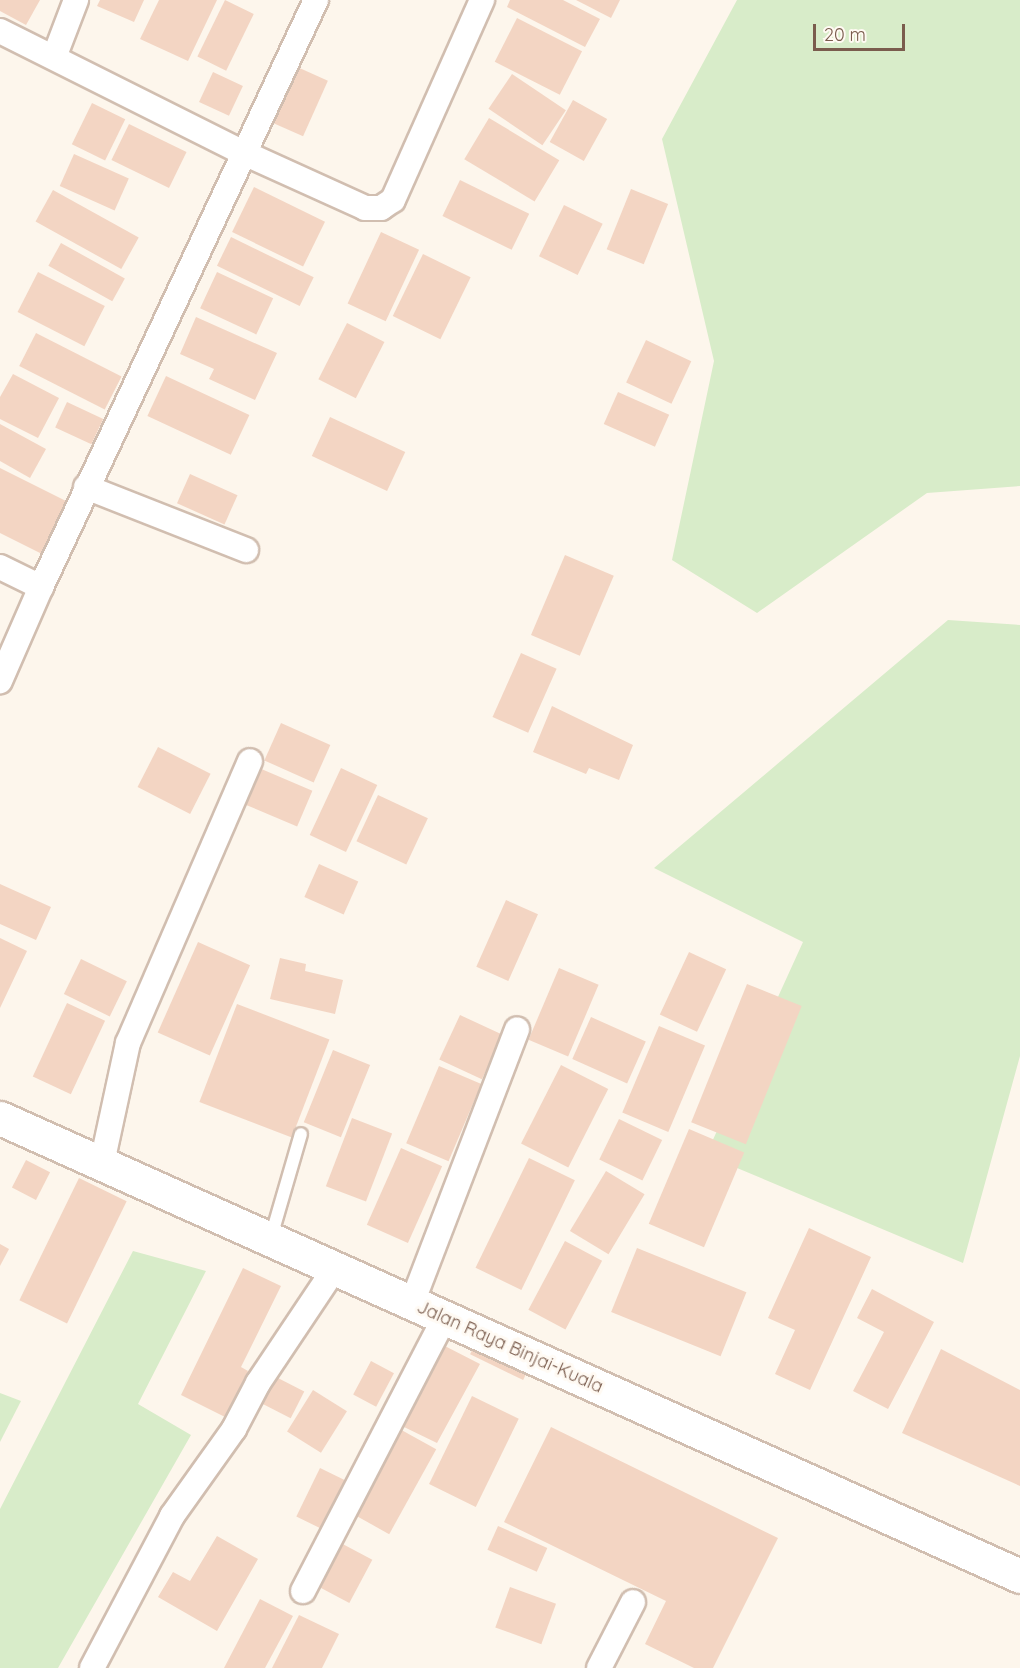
<!DOCTYPE html>
<html>
<head>
<meta charset="utf-8">
<style>
  body { margin:0 }
  #map { position:relative; width:1020px; height:1668px; overflow:hidden; background:#fdf6ec; font-family:Quicksand,sans-serif }
  div>[style] { position:absolute }
  [style*='--x'] { left:calc(var(--x)*1px); top:calc(var(--y)*1px); width:calc(var(--w)*1px); rotate:calc(var(--a)*1deg) }
  .green>* { inset:0; background:#d8ecc9 }
  .building>* { inset:0; background:#f3d5c3; transform-origin:0 0 }
  .roads { filter:drop-shadow(2px 0 #d1beb0) drop-shadow(-2px 0 #d1beb0) drop-shadow(0 2px #d1beb0) drop-shadow(0 -2px #d1beb0) }
  .lane>* { height:12px; margin:-6px; padding:0 6px; transform-origin:6px; border-radius:6px; background:#fff }
  .street>* { height:24px; margin:-12px; padding:0 12px; transform-origin:12px; border-radius:12px; background:#fff }
  .secondary>* { height:33px; margin:-16.5px; padding:0 16.5px; transform-origin:16.5px; border-radius:16.5px; background:#fff }
  span { translate:-50% -50%; white-space:nowrap; text-align:center; line-height:1.15; -webkit-text-stroke:6px #fffaf3; paint-order:stroke }
  .street-label { font-size:18px; color:#7a5c4d }
  .scale { position:absolute; left:813px; top:24px; width:92px; height:27px; box-sizing:border-box; border:3px solid #7a5c4d; border-top:0; padding-left:8px; font-size:18px; line-height:21px; white-space:nowrap; color:#7a5c4d; -webkit-text-stroke:4px #fffaf3; paint-order:stroke }
</style>
</head>
<body>
<div id="map">
  <div class="green">
    <i style="clip-path:polygon(737px 0,1020px 0,1020px 486px,927px 493px,757px 613px,672px 560px,714px 361px,662px 139px)"></i>
    <i style="clip-path:polygon(948px 620px,1020px 625px,1020px 1056px,963px 1263px,706px 1155px,803px 942px,654px 868px)"></i>
    <i style="clip-path:polygon(133px 1251px,206px 1271px,138px 1404px,191px 1435px,58px 1668px,0 1668px,0 1509px)"></i>
    <i style="clip-path:polygon(0 1393px,21px 1401px,0 1442px)"></i>
  </div>
  <div class="building">
    <i style="clip-path:polygon(0 0,40px 0,26px 25px,0 11px)"></i>
    <i style="clip-path:polygon(100px 0,144px 0,134px 22px,97px 6px)"></i>
    <i style="clip-path:polygon(159px 0,217px 0,188px 61px,140px 39px)"></i>
    <i style="left:225px;top:0;width:32px;height:63px;rotate:26deg"></i>
    <i style="clip-path:polygon(510px 0,563px 0,600px 19px,585px 47px,507px 7px)"></i>
    <i style="clip-path:polygon(576px 0,620px 0,611px 18px)"></i>
    <i style="left:517px;top:18px;width:73px;height:49px;rotate:27deg"></i>
    <i style="left:295px;top:66px;width:36px;height:61px;rotate:24deg"></i>
    <i style="left:213px;top:72px;width:33px;height:33px;rotate:25deg"></i>
    <i style="left:512px;top:74px;width:65px;height:42px;rotate:34deg"></i>
    <i style="left:573px;top:100px;width:39px;height:48px;rotate:29deg"></i>
    <i style="left:92px;top:103px;width:37px;height:46px;rotate:26deg"></i>
    <i style="left:489px;top:118px;width:82px;height:48px;rotate:31deg"></i>
    <i style="left:129px;top:124px;width:64px;height:40px;rotate:26deg"></i>
    <i style="left:74px;top:154px;width:60px;height:35px;rotate:24deg"></i>
    <i style="left:460px;top:180px;width:77px;height:40px;rotate:26deg"></i>
    <i style="left:254px;top:187px;width:79px;height:50px;rotate:26deg"></i>
    <i style="left:631px;top:189px;width:40px;height:65px;rotate:22deg"></i>
    <i style="left:53px;top:190px;width:98px;height:36px;rotate:29deg"></i>
    <i style="left:564px;top:205px;width:43px;height:57px;rotate:26deg"></i>
    <i style="left:381px;top:232px;width:42px;height:79px;rotate:25deg"></i>
    <i style="left:231px;top:237px;width:92px;height:32px;rotate:26deg"></i>
    <i style="left:61px;top:243px;width:73px;height:26px;rotate:29deg"></i>
    <i style="left:423px;top:254px;width:53px;height:69px;rotate:26deg"></i>
    <i style="left:38px;top:272px;width:75px;height:45px;rotate:27deg"></i>
    <i style="left:217px;top:272px;width:62px;height:40px;rotate:25deg"></i>
    <i style="clip-path:polygon(196px 317px,277px 353px,255px 400px,209px 379px,214px 369px,180px 354px)"></i>
    <i style="left:347px;top:323px;width:42px;height:63px;rotate:27deg"></i>
    <i style="left:36px;top:333px;width:96px;height:37px;rotate:27deg"></i>
    <i style="left:646px;top:340px;width:50px;height:47px;rotate:25deg"></i>
    <i style="clip-path:polygon(13px 374px,59px 398px,38px 438px,0 419px,0 397px)"></i>
    <i style="left:166px;top:376px;width:92px;height:44px;rotate:25deg"></i>
    <i style="left:618px;top:392px;width:56px;height:35px;rotate:24deg"></i>
    <i style="left:67px;top:402px;width:40px;height:28px;rotate:25deg"></i>
    <i style="left:330px;top:417px;width:83px;height:43px;rotate:25deg"></i>
    <i style="clip-path:polygon(0 424px,46px 449px,30px 478px,0 461px)"></i>
    <i style="clip-path:polygon(0 468px,74px 505px,48px 557px,0 533px)"></i>
    <i style="left:190px;top:474px;width:52px;height:32px;rotate:24deg"></i>
    <i style="left:565px;top:555px;width:53px;height:87px;rotate:23deg"></i>
    <i style="left:521px;top:653px;width:39px;height:70px;rotate:24deg"></i>
    <i style="clip-path:polygon(552px 706px,633px 745px,619px 780px,589px 768px,586px 774px,533px 752px)"></i>
    <i style="left:281px;top:723px;width:54px;height:41px;rotate:24deg"></i>
    <i style="left:158px;top:747px;width:59px;height:45px;rotate:27deg"></i>
    <i style="left:259px;top:768px;width:58px;height:39px;rotate:23deg"></i>
    <i style="left:341px;top:768px;width:40px;height:74px;rotate:25deg"></i>
    <i style="left:378px;top:795px;width:55px;height:51px;rotate:25deg"></i>
    <i style="left:319px;top:864px;width:43px;height:36px;rotate:24deg"></i>
    <i style="clip-path:polygon(0 884px,51px 907px,36px 940px,0 924px)"></i>
    <i style="left:506px;top:900px;width:35px;height:73px;rotate:24deg"></i>
    <i style="clip-path:polygon(0 938px,27px 951px,0 1008px)"></i>
    <i style="left:198px;top:942px;width:57px;height:99px;rotate:24deg"></i>
    <i style="left:689px;top:952px;width:41px;height:69px;rotate:25deg"></i>
    <i style="clip-path:polygon(280px 958px,306px 964px,305px 971px,343px 980px,335px 1014px,270px 999px)"></i>
    <i style="left:81px;top:959px;width:51px;height:39px;rotate:26deg"></i>
    <i style="left:559px;top:968px;width:43px;height:78px;rotate:23deg"></i>
    <i style="left:747px;top:984px;width:59px;height:149px;rotate:22deg"></i>
    <i style="left:67px;top:1003px;width:42px;height:81px;rotate:25deg"></i>
    <i style="left:237px;top:1004px;width:99px;height:105px;rotate:21deg"></i>
    <i style="left:460px;top:1015px;width:47px;height:49px;rotate:25deg"></i>
    <i style="left:591px;top:1017px;width:60px;height:46px;rotate:24deg"></i>
    <i style="left:659px;top:1026px;width:50px;height:94px;rotate:23deg"></i>
    <i style="left:333px;top:1050px;width:40px;height:78px;rotate:22deg"></i>
    <i style="left:561px;top:1065px;width:53px;height:88px;rotate:27deg"></i>
    <i style="left:439px;top:1066px;width:46px;height:84px;rotate:23deg"></i>
    <i style="left:352px;top:1118px;width:43px;height:73px;rotate:21deg"></i>
    <i style="left:619px;top:1119px;width:48px;height:45px;rotate:26deg"></i>
    <i style="left:689px;top:1129px;width:60px;height:103px;rotate:23deg"></i>
    <i style="left:401px;top:1148px;width:45px;height:84px;rotate:24deg"></i>
    <i style="left:529px;top:1158px;width:51px;height:122px;rotate:26deg"></i>
    <i style="left:26px;top:1160px;width:27px;height:31px;rotate:27deg"></i>
    <i style="left:606px;top:1171px;width:45px;height:70px;rotate:31deg"></i>
    <i style="left:79px;top:1178px;width:53px;height:136px;rotate:26deg"></i>
    <i style="clip-path:polygon(809px 1228px,871px 1257px,810px 1390px,775px 1374px,795px 1330px,768px 1318px)"></i>
    <i style="left:565px;top:1241px;width:42px;height:78px;rotate:28deg"></i>
    <i style="clip-path:polygon(0 1244px,9px 1249px,0 1266px)"></i>
    <i style="left:637px;top:1248px;width:118px;height:69px;rotate:22deg"></i>
    <i style="clip-path:polygon(243px 1268px,281px 1286px,241px 1367px,248px 1371px,225px 1417px,181px 1395px)"></i>
    <i style="clip-path:polygon(872px 1289px,934px 1322px,888px 1409px,853px 1391px,884px 1332px,857px 1318px)"></i>
    <i style="left:478px;top:1338px;width:59px;height:18px;rotate:26deg"></i>
    <i style="clip-path:polygon(437px 1342px,480px 1364px,437px 1443px,404px 1427px,416px 1403px,409px 1400px)"></i>
    <i style="clip-path:polygon(941px 1349px,1020px 1390px,1020px 1486px,902px 1433px)"></i>
    <i style="left:371px;top:1361px;width:26px;height:38px;rotate:28deg"></i>
    <i style="left:274px;top:1376px;width:34px;height:30px;rotate:27deg"></i>
    <i style="left:313px;top:1390px;width:40px;height:49px;rotate:32deg"></i>
    <i style="left:472px;top:1396px;width:52px;height:98px;rotate:26deg"></i>
    <i style="left:396px;top:1427px;width:46px;height:97px;rotate:29deg"></i>
    <i style="clip-path:polygon(551px 1427px,778px 1538px,713px 1668px,694px 1668px,645px 1644px,666px 1601px,504px 1522px)"></i>
    <i style="left:320px;top:1468px;width:37px;height:54px;rotate:26deg"></i>
    <i style="left:498px;top:1526px;width:54px;height:26px;rotate:24deg"></i>
    <i style="clip-path:polygon(217px 1536px,258px 1559px,217px 1631px,158px 1597px,173px 1572px,190px 1581px)"></i>
    <i style="left:337px;top:1541px;width:40px;height:49px;rotate:28deg"></i>
    <i style="left:510px;top:1587px;width:49px;height:43px;rotate:20deg"></i>
    <i style="clip-path:polygon(260px 1599px,293px 1616px,265px 1668px,224px 1668px)"></i>
    <i style="clip-path:polygon(299px 1615px,339px 1634px,322px 1668px,272px 1668px)"></i>
  </div>
  <div class="roads">
    <div class="lane">
      <i style="--x:271;--y:1237;--w:107;--a:-73.8"></i>
    </div>
    <div class="street">
      <i style="--x:0;--y:31;--w:273;--a:26.6"></i>
      <i style="--x:244;--y:153;--w:133;--a:24.4"></i>
      <i style="--x:365;--y:208;--w:16;--a:0"></i>
      <i style="--x:381;--y:208;--w:14;--a:-34"></i>
      <i style="--x:393;--y:200;--w:219;--a:-66"></i>
      <i style="--x:55;--y:55;--w:59;--a:-69.1"></i>
      <i style="--x:86;--y:487;--w:172;--a:21.5"></i>
      <i style="--x:0;--y:567;--w:46;--a:26"></i>
      <i style="--x:41;--y:587;--w:103;--a:113.6"></i>
      <i style="--x:41;--y:587;--w:648;--a:-64.9"></i>
      <i style="--x:102;--y:1163;--w:123;--a:-77.8"></i>
      <i style="--x:128;--y:1043;--w:307;--a:-66.6"></i>
      <i style="--x:412;--y:1303;--w:293;--a:-69"></i>
      <i style="--x:303;--y:1591;--w:309;--a:-62.6"></i>
      <i style="--x:92;--y:1668;--w:172;--a:-62.2"></i>
      <i style="--x:172;--y:1516;--w:107;--a:-54.5"></i>
      <i style="--x:234;--y:1429;--w:52;--a:-62.4"></i>
      <i style="--x:258;--y:1383;--w:138;--a:-56.2"></i>
      <i style="--x:599;--y:1668;--w:74;--a:-62.7"></i>
    </div>
    <div class="secondary">
      <i style="--x:0;--y:1118;--w:1118;--a:24.18"></i>
    </div>
  </div>
  <div class="street-label">
    <span style="left:510px;top:1347px;rotate:24deg">Jalan Raya Binjai-Kuala</span>
  </div>
  <div class="scale">20 m</div>
</div>
</body>
</html>
